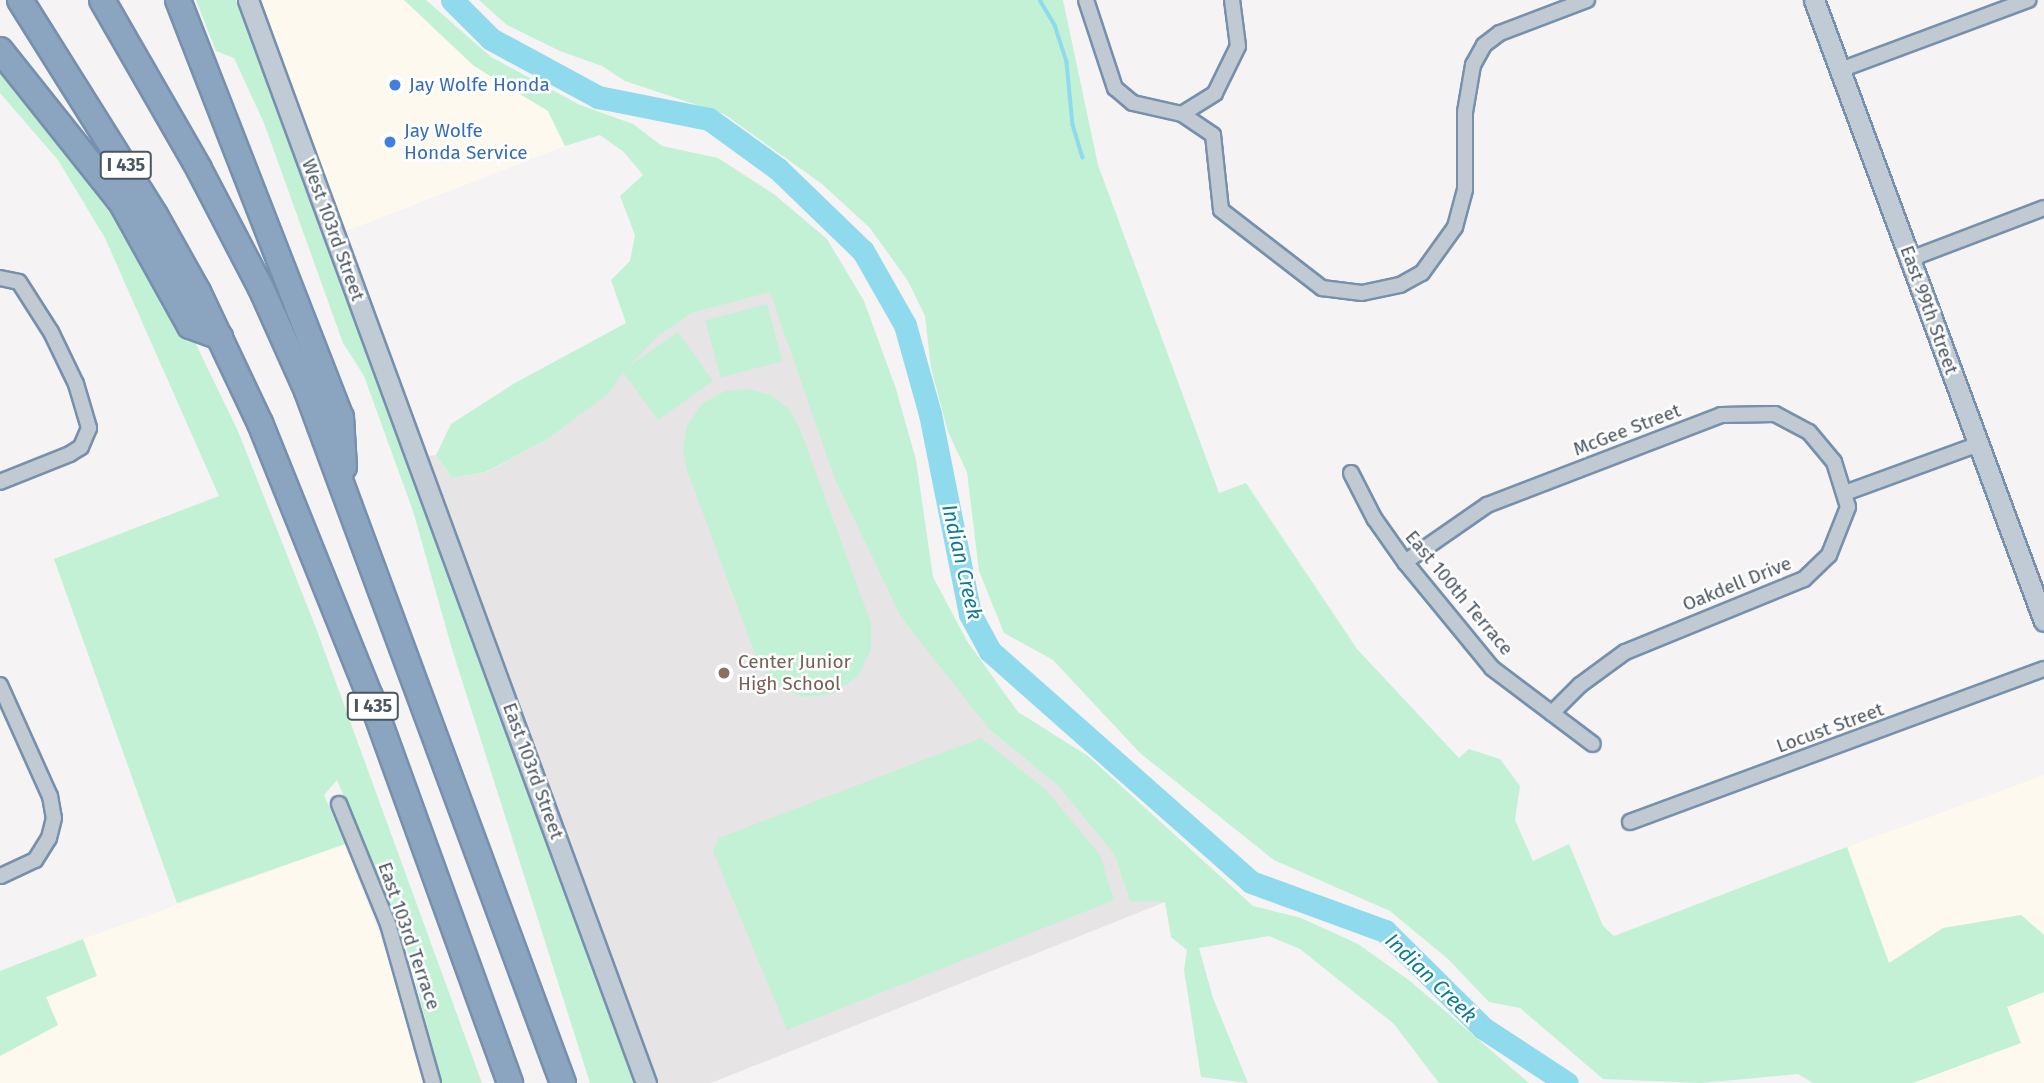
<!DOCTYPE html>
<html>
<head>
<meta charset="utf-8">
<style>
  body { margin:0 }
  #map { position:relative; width:2044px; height:1083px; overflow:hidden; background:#f5f3f3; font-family:"Fira Sans",sans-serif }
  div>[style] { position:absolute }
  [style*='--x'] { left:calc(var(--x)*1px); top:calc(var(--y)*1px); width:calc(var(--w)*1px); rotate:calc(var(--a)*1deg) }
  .commercial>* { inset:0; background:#fdf9ef }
  .education>* { inset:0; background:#e6e4e5 }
  .green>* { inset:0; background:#c3f1d5; transform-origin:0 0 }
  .stream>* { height:3.5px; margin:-1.75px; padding:0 1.75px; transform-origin:1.75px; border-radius:1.75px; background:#90daee }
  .river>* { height:23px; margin:-11.5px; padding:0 11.5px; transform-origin:11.5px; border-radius:11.5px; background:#90daee }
  .roads { filter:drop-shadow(2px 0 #7690ad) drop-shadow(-2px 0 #7690ad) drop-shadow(0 2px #7690ad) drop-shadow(0 -2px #7690ad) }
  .street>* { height:14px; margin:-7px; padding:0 7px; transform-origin:7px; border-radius:7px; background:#c1cad2 }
  .secondary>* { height:19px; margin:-9.5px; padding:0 9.5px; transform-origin:9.5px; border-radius:9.5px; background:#c1cbd6 }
  .highway>* { height:24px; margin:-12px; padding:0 12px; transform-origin:12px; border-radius:12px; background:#8ba5c1 }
  .dots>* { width:19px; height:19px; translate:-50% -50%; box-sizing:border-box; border:4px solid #fff; border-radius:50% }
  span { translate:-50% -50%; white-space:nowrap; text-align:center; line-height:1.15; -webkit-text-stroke:5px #fff; paint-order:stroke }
  .shield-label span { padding:2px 5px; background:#fff; border:2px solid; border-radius:5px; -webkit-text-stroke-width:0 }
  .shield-label { font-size:18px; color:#4a5661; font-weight:700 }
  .shop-label { font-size:19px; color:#366cbe }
  .left { translate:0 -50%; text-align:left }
  .street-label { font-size:19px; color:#4a5661 }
  .education-label { font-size:19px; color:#785e54 }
  .water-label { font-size:21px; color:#0c7c9b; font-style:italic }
</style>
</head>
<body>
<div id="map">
  <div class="commercial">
    <i style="clip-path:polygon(260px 0,404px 0,474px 66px,548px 111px,565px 146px,344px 232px)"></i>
    <i style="clip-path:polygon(2044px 775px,2044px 935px,2021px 915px,1943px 928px,1889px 963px,1847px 847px)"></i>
    <i style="clip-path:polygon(345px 844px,400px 990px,423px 1083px,0 1083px,0 1056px,58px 1025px,46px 997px,96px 976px,83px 939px)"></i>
    <i style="clip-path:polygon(2044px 992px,2044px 1083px,1913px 1083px,2020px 1043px,2007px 1007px)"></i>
  </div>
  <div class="education">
    <i style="clip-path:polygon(770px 291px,990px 730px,1057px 785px,1114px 854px,1130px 900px,1165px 902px,711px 1083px,652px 1083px,423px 457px,436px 455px,452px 478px,487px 472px,546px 440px,657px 337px,692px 313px)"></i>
  </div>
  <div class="green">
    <i style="clip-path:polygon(196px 0,236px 0,636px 1083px,590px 1083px,452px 649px,413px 511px,364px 376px,343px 343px,264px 123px,234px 58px,216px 51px)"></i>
    <i style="clip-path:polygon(404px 0,426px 0,491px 57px,580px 105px,633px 124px,662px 146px,718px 158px,775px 195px,827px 239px,864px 301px,896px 389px,916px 460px,933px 577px,967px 641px,1018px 712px,1088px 756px,1253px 906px,1301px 918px,1358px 944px,1410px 981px,1529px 1083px,1439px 1083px,1394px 1024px,1300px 949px,1269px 936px,1199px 948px,1213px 998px,1248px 1083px,1201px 1077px,1184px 970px,1187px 950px,1171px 937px,1165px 902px,1130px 901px,1114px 854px,1057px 785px,990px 730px,901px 617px,835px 479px,770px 292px,692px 313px,657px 337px,628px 367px,678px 332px,713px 381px,658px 420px,623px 372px,608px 394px,546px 440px,486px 472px,452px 478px,436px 455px,451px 424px,515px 383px,626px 323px,611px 280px,630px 261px,635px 235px,620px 196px,643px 175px,624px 152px,600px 135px,565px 146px,548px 111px,474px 66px)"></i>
    <i style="clip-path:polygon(479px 0,1063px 0,1098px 165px,1219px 493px,1246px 483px,1357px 649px,1459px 758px,1469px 749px,1500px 759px,1520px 786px,1515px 820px,1533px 861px,1569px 844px,1603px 926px,1614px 936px,1847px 847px,1889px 963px,1943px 928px,2021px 915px,2044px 935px,2044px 992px,2007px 1007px,2021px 1043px,1913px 1083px,1813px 1083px,1798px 1074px,1700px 1083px,1603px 1079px,1520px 1008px,1489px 1002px,1448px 959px,1390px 911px,1274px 860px,1140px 753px,1053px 660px,1004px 633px,979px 571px,967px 472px,948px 432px,931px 368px,925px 316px,908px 281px,870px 228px,822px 184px,724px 114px,625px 81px,602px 66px,560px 51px,507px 25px)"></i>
    <i style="clip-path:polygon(0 65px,136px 241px,190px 332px,238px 431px,316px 628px,482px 1083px,442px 1083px,407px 950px,337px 780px,324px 795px,345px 844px,177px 903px,54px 559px,219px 496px,105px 238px,58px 160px,0 93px)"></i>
    <i style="left:767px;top:304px;width:59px;height:64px;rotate:75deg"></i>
    <i style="clip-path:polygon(748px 389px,770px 395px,789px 409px,800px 429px,871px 623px,871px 649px,858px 676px,833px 694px,803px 697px,776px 685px,759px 665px,687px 470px,683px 449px,687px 426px,702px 404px,725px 391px)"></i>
    <i style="clip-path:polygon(981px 738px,1046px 790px,1100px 855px,1114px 900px,787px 1030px,713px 851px,719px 838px)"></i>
    <i style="clip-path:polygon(83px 939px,97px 976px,46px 997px,58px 1025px,0 1056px,0 971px)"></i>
  </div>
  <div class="stream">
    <i style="--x:1040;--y:0;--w:29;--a:59"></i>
    <i style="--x:1055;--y:25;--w:40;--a:72"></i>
    <i style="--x:1067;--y:63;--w:62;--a:84.5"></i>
    <i style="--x:1073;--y:125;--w:34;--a:73"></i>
  </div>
  <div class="river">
    <i style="--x:452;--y:0;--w:55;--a:45"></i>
    <i style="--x:491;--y:39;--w:122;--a:28.5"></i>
    <i style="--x:598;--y:97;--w:113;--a:11.2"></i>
    <i style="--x:709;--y:119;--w:85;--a:35.9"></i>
    <i style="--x:778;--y:169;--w:118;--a:44"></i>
    <i style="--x:863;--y:251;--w:85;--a:60.4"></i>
    <i style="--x:905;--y:325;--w:92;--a:74.3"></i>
    <i style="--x:930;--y:414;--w:204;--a:78.7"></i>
    <i style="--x:970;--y:614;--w:42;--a:61.6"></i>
    <i style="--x:990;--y:651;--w:349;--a:41.5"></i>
    <i style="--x:1251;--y:882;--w:143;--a:20.1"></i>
    <i style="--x:1385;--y:931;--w:138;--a:44.7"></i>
    <i style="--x:1483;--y:1028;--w:100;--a:33.2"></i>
  </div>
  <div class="roads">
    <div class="street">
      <i style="--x:1086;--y:0;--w:93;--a:71.8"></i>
      <i style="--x:1115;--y:88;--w:23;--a:40"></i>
      <i style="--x:1133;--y:103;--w:50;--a:12.7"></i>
      <i style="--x:1182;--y:114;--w:37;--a:34"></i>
      <i style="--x:1213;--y:135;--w:75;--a:83.9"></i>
      <i style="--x:1221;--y:210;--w:128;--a:37.7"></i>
      <i style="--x:1322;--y:288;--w:40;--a:7.1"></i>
      <i style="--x:1362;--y:293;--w:39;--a:-12"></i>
      <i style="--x:1400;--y:285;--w:25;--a:-29"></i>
      <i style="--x:1422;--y:273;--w:57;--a:-54.3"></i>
      <i style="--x:1455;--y:227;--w:39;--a:-75"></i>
      <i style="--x:1465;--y:189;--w:77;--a:-90"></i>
      <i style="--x:1465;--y:112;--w:48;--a:-80.3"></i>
      <i style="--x:1473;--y:65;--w:23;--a:-61"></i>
      <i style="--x:1484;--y:45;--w:20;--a:-37"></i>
      <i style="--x:1500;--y:33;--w:93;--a:-20.8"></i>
      <i style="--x:1840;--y:70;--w:201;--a:-20.4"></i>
      <i style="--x:1182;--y:114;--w:39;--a:-32"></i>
      <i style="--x:1215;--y:93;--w:52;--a:-63.9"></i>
      <i style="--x:1238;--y:46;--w:46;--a:-97.4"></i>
      <i style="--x:1910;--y:259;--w:143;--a:-20.8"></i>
      <i style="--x:0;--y:278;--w:19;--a:12"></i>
      <i style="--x:19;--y:282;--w:59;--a:57.4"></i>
      <i style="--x:51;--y:332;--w:58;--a:64.3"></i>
      <i style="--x:76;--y:384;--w:46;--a:73.5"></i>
      <i style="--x:89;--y:428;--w:21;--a:113"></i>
      <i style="--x:81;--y:447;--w:13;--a:148"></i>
      <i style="--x:70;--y:454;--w:75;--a:158.2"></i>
      <i style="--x:1351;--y:473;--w:51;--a:62.9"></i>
      <i style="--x:1374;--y:518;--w:54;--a:54.8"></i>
      <i style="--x:1405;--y:562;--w:137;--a:50.6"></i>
      <i style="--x:1492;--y:668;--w:126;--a:37"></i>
      <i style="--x:1845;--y:493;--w:143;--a:-20.1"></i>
      <i style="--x:1405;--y:562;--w:100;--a:-34.8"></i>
      <i style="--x:1487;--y:505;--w:251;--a:-21"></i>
      <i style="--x:1721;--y:415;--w:54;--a:-1.1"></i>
      <i style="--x:1775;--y:414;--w:38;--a:28"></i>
      <i style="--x:1809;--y:432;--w:39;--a:50"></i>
      <i style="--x:1834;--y:462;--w:47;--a:72.7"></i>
      <i style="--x:1848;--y:507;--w:52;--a:111.6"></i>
      <i style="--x:1829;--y:555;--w:35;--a:136"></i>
      <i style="--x:1804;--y:579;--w:193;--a:157.8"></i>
      <i style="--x:1625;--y:652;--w:56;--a:143.7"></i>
      <i style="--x:1580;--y:685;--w:40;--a:135"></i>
      <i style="--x:0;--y:685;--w:122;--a:65.8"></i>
      <i style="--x:50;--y:796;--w:22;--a:80"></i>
      <i style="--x:54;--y:818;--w:21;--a:104"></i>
      <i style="--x:49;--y:838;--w:26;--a:122"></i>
      <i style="--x:35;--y:860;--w:38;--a:155"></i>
      <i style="--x:339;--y:804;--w:130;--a:67.8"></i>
      <i style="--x:388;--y:924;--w:165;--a:74.2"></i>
      <i style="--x:1630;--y:822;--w:441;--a:-20.3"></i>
    </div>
    <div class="secondary">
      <i style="--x:248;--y:0;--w:1154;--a:69.82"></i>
      <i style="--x:1814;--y:0;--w:662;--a:69.68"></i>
    </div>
    <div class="highway">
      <i style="--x:20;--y:0;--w:254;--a:57.9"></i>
      <i style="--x:155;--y:215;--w:88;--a:60.8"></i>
      <i style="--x:198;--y:292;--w:145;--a:64.7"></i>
      <i style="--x:260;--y:423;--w:294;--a:68.1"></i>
      <i style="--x:370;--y:696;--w:412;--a:70.1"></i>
      <i style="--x:102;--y:0;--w:195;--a:60.1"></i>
      <i style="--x:199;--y:169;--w:134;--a:62.5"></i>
      <i style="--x:261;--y:288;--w:113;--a:65.9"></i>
      <i style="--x:307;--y:391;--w:738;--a:69.7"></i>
      <i style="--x:178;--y:0;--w:448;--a:68.7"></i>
      <i style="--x:341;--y:417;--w:50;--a:86.6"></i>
      <i style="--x:0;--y:50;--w:194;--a:51.5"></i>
      <i style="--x:121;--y:202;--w:142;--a:60.9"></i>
      <i style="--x:190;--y:326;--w:32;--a:20"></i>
    </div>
  </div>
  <div class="dots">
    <i style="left:395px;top:85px;background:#3f7fe0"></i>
    <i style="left:390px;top:142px;background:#3f7fe0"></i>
    <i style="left:724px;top:673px;background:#8d6e63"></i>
  </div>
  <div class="shield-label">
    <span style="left:126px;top:165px">I 435</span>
    <span style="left:373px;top:706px">I 435</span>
  </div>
  <div class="shop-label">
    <span class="left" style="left:409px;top:85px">Jay Wolfe Honda</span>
    <span class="left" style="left:404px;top:142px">Jay Wolfe<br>Honda Service</span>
  </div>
  <div class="street-label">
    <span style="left:333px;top:230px;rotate:70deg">West 103rd Street</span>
    <span style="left:1929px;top:310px;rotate:70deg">East 99th Street</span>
    <span style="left:1627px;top:430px;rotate:-21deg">McGee Street</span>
    <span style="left:1737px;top:584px;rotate:-22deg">Oakdell Drive</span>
    <span style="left:1459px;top:593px;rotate:50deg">East 100th Terrace</span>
    <span style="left:1830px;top:728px;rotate:-20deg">Locust Street</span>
    <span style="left:533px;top:771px;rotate:70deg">East 103rd Street</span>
    <span style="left:409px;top:936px;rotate:71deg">East 103rd Terrace</span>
  </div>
  <div class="education-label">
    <span class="left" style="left:738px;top:673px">Center Junior<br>High School</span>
  </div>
  <div class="water-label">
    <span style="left:962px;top:562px;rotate:77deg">Indian Creek</span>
    <span style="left:1431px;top:978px;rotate:44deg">Indian Creek</span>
  </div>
</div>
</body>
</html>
